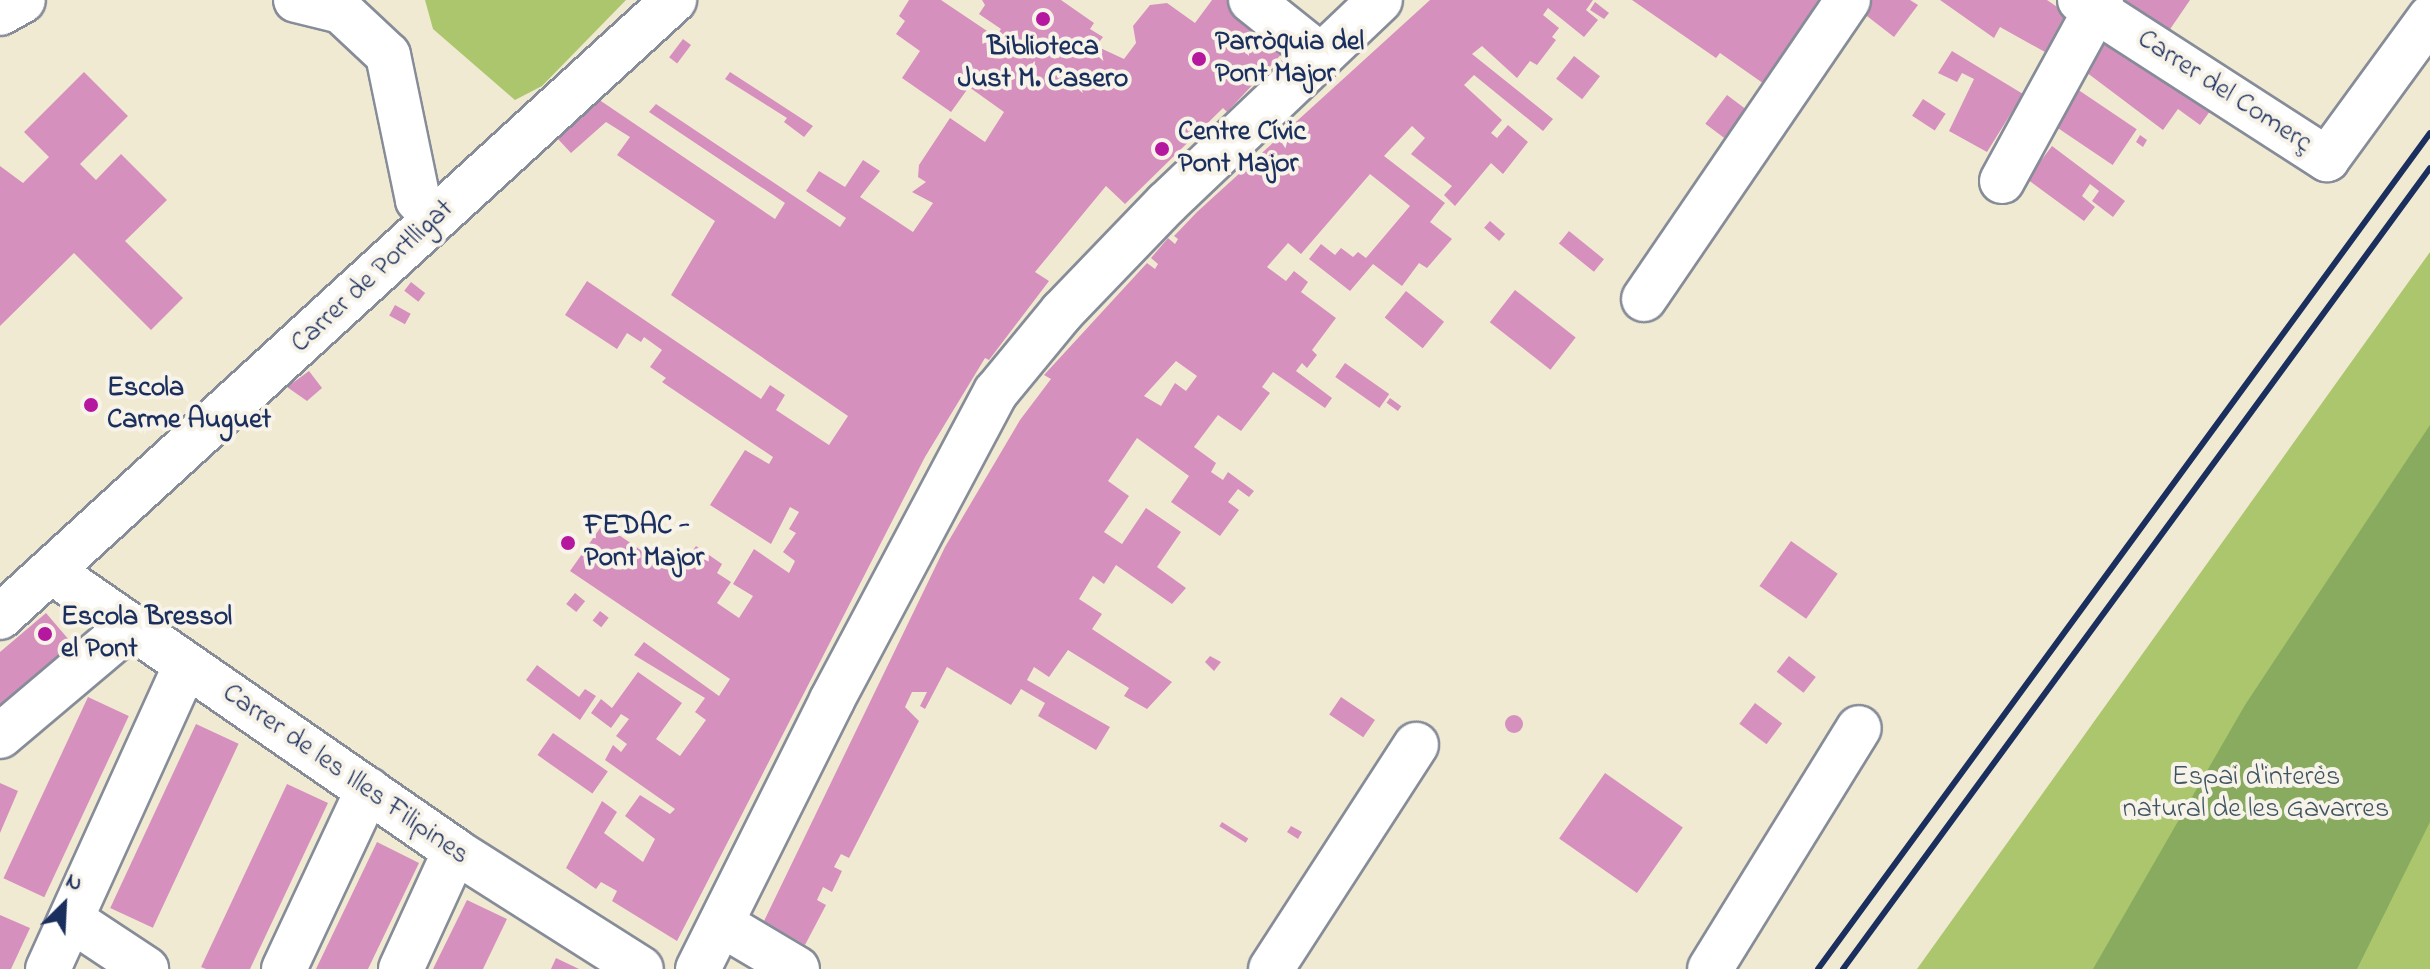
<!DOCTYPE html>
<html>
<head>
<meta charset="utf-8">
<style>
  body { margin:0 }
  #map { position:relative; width:2430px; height:969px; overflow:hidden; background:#f1ead3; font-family:"Indie Flower",sans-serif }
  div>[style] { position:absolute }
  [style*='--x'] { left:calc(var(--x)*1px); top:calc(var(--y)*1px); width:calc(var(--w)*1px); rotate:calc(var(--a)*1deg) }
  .green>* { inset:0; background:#abc66c }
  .forest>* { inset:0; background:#88ab60 }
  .building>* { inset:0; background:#d690bd; transform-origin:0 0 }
  .round { border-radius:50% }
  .roads { filter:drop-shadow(2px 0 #868c98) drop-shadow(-2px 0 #868c98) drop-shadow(0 2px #868c98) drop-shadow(0 -2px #868c98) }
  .minor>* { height:44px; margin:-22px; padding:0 22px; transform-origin:22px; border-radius:22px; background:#fff }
  .rail>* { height:6px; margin:-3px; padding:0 3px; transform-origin:3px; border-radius:3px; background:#1b2f5e }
  .dots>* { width:22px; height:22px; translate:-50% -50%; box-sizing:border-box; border:4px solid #f7f3e8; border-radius:50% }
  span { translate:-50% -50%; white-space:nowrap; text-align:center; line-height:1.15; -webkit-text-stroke:8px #f7f3e8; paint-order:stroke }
  .poi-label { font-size:28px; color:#1b2f5e; font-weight:700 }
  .left { translate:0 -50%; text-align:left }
  .street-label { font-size:28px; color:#1b2f5e }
  .park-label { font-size:28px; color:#3f5562 }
  .north { position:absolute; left:24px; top:865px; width:80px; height:80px; -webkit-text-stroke:6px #f7f3e8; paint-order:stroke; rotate:24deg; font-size:22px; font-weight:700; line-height:32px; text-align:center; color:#1b2f5e }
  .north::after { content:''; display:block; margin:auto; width:28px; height:36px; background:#1b2f5e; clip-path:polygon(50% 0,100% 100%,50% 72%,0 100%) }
</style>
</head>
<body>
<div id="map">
  <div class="green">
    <i style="clip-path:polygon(425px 0,626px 0,542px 86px,515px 100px,433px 29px)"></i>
    <i style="clip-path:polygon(2430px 252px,2430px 969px,1917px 969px)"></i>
  </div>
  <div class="forest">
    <i style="clip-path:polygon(2430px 425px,2430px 822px,2357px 969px,2093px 969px,2245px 705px)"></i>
  </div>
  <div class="building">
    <i style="clip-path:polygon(909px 0,941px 0,996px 37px,1001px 29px,979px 14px,985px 5px,982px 0,1061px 0,1094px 23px,1090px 29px,1103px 37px,1096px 46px,1124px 59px,1136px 43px,1133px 26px,1150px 5px,1167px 3px,1195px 23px,1212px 0,1239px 0,1291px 44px,1227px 112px,1223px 108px,1125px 204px,1106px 186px,1035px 272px,1049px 281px,989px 360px,985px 358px,925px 457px,677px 941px,612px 901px,617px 891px,601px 882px,596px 889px,566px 868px,602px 801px,617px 812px,604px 833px,643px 862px,655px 839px,625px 816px,640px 795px,670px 814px,675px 809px,605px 760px,613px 745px,621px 752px,627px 744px,616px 736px,629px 719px,621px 714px,611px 728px,591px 713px,601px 699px,612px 708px,638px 672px,682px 703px,656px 739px,680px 756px,706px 720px,695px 712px,705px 698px,634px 655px,644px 642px,719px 696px,730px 679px,570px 571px,603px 524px,658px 562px,664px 553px,682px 565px,696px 546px,722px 564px,717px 573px,731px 582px,717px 603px,739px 618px,753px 596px,733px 584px,754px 549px,789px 573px,795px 561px,783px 552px,796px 533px,789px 529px,799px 512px,790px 507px,771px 544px,710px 505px,745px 450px,769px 464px,773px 457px,662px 382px,666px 378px,650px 367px,662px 350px,644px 337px,641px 342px,627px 333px,617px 349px,565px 315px,587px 281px,761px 399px,770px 385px,785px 395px,776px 410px,829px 445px,848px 416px,671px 295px,715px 221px,617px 155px,630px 137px,606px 122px,571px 153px,557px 138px,598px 99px,775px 219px,785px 203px,649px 112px,656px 104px,840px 227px,846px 218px,806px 191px,819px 171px,845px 187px,863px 160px,880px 171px,860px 197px,913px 232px,933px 203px,912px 192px,926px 182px,918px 177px,919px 165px,950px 118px,985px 142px,1004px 112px,969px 87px,951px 112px,902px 78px,920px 51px,896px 34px,905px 21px,899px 16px)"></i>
    <i style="clip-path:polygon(evenodd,1430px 0,1593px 0,1586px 10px,1598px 20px,1584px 37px,1548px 8px,1543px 15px,1559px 28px,1552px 37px,1556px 40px,1537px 65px,1530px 61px,1517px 78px,1482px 46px,1472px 54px,1553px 119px,1543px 131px,1474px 75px,1464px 85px,1502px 120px,1491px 133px,1497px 138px,1508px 125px,1528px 142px,1503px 174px,1491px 163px,1455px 206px,1444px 195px,1452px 186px,1411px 154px,1425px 138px,1412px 126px,1384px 156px,1445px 203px,1430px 222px,1452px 239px,1427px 268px,1419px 263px,1402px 286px,1373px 264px,1350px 291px,1309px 259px,1321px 244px,1335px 255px,1341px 248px,1353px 257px,1358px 252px,1366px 258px,1410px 206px,1370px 174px,1301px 254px,1288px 243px,1267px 267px,1286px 281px,1294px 271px,1308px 282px,1301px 292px,1336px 318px,1312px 350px,1317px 355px,1307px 368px,1302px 363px,1296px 371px,1332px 398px,1325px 408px,1273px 372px,1262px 387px,1270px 393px,1241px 431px,1218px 415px,1194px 447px,1216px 463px,1211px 472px,1223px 480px,1228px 472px,1254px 491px,1249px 497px,1238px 489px,1228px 502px,1239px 510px,1220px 536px,1171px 502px,1189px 476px,1137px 438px,1108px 481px,1129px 496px,1104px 532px,1122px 544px,1146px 508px,1181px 532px,1157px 567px,1186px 588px,1172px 604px,1116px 565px,1104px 584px,1093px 576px,1079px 599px,1102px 614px,1092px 629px,1172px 682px,1147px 709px,1124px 696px,1129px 688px,1068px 650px,1049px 677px,1034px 667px,1027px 680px,1110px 727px,1096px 750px,1038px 716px,1045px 703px,1021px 689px,1011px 705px,947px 667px,925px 709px,920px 706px,927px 692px,912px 692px,905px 707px,919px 721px,849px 858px,841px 854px,834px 867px,842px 871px,832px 892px,823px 887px,817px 900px,826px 905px,805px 945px,764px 921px,945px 547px,1020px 420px,1051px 379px,1044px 375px,1147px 263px,1155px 269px,1158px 264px,1151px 258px,1168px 238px,1175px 244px,1178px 239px,1174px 236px,1197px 212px,1430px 0,1176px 361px,1197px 376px,1186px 391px,1175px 383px,1161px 406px,1144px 396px,1176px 361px)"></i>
    <i style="clip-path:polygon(1632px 0,1833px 0,1767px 86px,1720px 53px,1716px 58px)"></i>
    <i style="clip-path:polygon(1859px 0,1910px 0,1918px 5px,1894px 37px,1854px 6px)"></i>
    <i style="clip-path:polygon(1940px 0,2047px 0,2066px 13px,2045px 52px,2000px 27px,1994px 38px)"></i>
    <i style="clip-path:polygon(2124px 0,2190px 0,2160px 44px,2116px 14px)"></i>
    <i style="clip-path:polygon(1595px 2px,1609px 13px,1604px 19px,1590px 10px)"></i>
    <i style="clip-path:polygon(2107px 30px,2213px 107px,2200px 125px,2178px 109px,2163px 130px,2086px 72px)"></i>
    <i style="left:683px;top:39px;width:10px;height:23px;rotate:37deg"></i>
    <i style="clip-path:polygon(1952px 51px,2023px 94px,1987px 152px,1949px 131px,1974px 79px,1962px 73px,1957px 82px,1938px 73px)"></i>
    <i style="left:1574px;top:56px;width:33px;height:29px;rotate:38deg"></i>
    <i style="clip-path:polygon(84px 72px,128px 116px,80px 164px,96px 180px,121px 154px,167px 200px,125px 241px,183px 298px,151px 330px,74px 253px,0 326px,0 166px,23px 183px,49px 157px,24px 132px)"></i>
    <i style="clip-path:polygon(730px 72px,813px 126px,804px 137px,784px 122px,787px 118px,725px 79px)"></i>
    <i style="left:2077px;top:89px;width:72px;height:43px;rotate:34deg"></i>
    <i style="left:1727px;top:95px;width:30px;height:36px;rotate:37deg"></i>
    <i style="left:1923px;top:99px;width:27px;height:20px;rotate:33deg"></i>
    <i style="clip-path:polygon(2140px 135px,2147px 140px,2143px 147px,2136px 142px)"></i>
    <i style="clip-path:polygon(2052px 146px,2125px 201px,2113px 217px,2092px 201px,2099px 191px,2090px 184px,2082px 196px,2095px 207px,2084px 221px,2027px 179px)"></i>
    <i style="left:1490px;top:221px;width:20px;height:9px;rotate:41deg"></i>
    <i style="left:1569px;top:231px;width:45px;height:16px;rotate:39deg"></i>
    <i style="left:411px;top:282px;width:18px;height:11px;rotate:38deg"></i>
    <i style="left:1515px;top:290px;width:77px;height:41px;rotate:38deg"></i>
    <i style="left:1406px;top:291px;width:49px;height:34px;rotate:39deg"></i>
    <i style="left:395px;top:305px;width:18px;height:12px;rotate:29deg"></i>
    <i style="left:1345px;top:363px;width:54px;height:17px;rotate:35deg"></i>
    <i style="clip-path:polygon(309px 371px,322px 388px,307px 401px,287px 387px)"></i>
    <i style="left:1390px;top:398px;width:14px;height:6px;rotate:36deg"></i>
    <i style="left:1791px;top:541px;width:57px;height:55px;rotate:35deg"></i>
    <i style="left:575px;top:593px;width:13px;height:14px;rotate:39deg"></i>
    <i style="left:600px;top:611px;width:11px;height:12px;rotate:38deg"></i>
    <i style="clip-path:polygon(46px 613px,76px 648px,0 712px,0 652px)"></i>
    <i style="clip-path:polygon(1210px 656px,1221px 662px,1214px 671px,1205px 662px)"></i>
    <i style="left:1789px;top:656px;width:34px;height:20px;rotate:38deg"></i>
    <i style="clip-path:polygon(537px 665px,579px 697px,585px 689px,596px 696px,580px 720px,526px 680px)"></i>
    <i style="left:88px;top:697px;width:45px;height:200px;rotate:25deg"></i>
    <i style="left:1341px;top:697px;width:41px;height:21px;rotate:34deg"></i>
    <i style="left:1755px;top:703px;width:34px;height:26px;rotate:37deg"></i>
    <i class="round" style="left:1505px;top:715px;width:18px;height:18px"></i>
    <i style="left:196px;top:724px;width:47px;height:203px;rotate:25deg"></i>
    <i style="left:553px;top:733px;width:67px;height:27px;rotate:35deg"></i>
    <i style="left:1605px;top:773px;width:95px;height:80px;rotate:35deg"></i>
    <i style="clip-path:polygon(0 783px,18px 791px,0 833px)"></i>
    <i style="clip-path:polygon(287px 784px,328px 803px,250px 969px,206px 969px,201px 967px)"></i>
    <i style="left:1222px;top:822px;width:31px;height:5px;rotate:32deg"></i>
    <i style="clip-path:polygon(1291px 826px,1302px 832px,1298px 839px,1287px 832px)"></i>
    <i style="clip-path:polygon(377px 842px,419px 863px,368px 969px,316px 969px)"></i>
    <i style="clip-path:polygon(467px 900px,507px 919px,483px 969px,433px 969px)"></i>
    <i style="clip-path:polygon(0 915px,30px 928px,11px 969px,0 969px)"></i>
    <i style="clip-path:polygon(556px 958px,579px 969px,551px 969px)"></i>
  </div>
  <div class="roads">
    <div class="minor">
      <i style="--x:296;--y:0;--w:46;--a:13.7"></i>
      <i style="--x:341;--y:11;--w:64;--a:43.1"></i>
      <i style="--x:388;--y:55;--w:148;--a:78.3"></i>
      <i style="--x:418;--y:200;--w:24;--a:42"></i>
      <i style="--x:1251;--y:0;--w:90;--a:38.7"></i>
      <i style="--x:2080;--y:0;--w:294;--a:32.8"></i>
      <i style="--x:2327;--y:159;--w:175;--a:-53.9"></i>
      <i style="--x:0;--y:13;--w:26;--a:-29"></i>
      <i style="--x:2002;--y:181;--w:206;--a:-61.3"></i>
      <i style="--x:1644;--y:299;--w:362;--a:-55.7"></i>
      <i style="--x:54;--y:573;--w:488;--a:34.7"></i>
      <i style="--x:455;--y:851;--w:220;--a:32.4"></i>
      <i style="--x:0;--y:617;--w:914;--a:-42.47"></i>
      <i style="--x:0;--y:736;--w:170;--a:-40.2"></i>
      <i style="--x:72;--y:920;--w:89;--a:33.5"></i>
      <i style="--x:723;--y:925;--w:86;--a:30.7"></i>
      <i style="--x:48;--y:969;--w:334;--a:-65.6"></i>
      <i style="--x:284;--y:969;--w:198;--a:-64.9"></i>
      <i style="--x:401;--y:969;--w:130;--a:-65.4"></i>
      <i style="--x:698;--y:969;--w:301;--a:-63.5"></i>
      <i style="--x:832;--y:700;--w:349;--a:-62"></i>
      <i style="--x:996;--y:392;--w:104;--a:-50.5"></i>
      <i style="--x:1062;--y:312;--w:151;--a:-46.1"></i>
      <i style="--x:1167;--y:203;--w:294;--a:-43.6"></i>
      <i style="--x:1271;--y:969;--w:267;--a:-57.1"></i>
      <i style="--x:1710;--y:969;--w:283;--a:-58.3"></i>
    </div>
  </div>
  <div class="rail">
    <i style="--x:1818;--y:969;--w:1036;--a:-53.79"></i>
    <i style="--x:1843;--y:969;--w:993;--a:-53.76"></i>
  </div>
  <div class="dots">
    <i style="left:1043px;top:19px;background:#b5179e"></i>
    <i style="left:1199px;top:59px;background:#b5179e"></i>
    <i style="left:1162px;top:149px;background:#b5179e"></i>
    <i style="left:91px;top:405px;background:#b5179e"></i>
    <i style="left:568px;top:543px;background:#b5179e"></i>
    <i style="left:45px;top:634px;background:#b5179e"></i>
  </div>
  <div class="poi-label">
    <span class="left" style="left:1215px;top:59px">Parròquia del<br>Pont Major</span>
    <span style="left:1043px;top:64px">Biblioteca<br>Just M. Casero</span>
    <span class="left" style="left:1178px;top:149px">Centre Cívic<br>Pont Major</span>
    <span class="left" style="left:107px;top:405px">Escola<br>Carme Auguet</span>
    <span class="left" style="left:584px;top:543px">FEDAC -<br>Pont Major</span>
    <span class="left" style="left:61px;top:634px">Escola Bressol<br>el Pont</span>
  </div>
  <div class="street-label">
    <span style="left:2224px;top:92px;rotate:33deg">Carrer del Comerç</span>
    <span style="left:373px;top:277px;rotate:-43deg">Carrer de Portlligat</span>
    <span style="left:345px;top:775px;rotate:35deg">Carrer de les Illes Filipines</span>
  </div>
  <div class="park-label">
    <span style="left:2256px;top:794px">Espai d'interès<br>natural de les Gavarres</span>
  </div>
  <div class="north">N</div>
</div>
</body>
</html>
